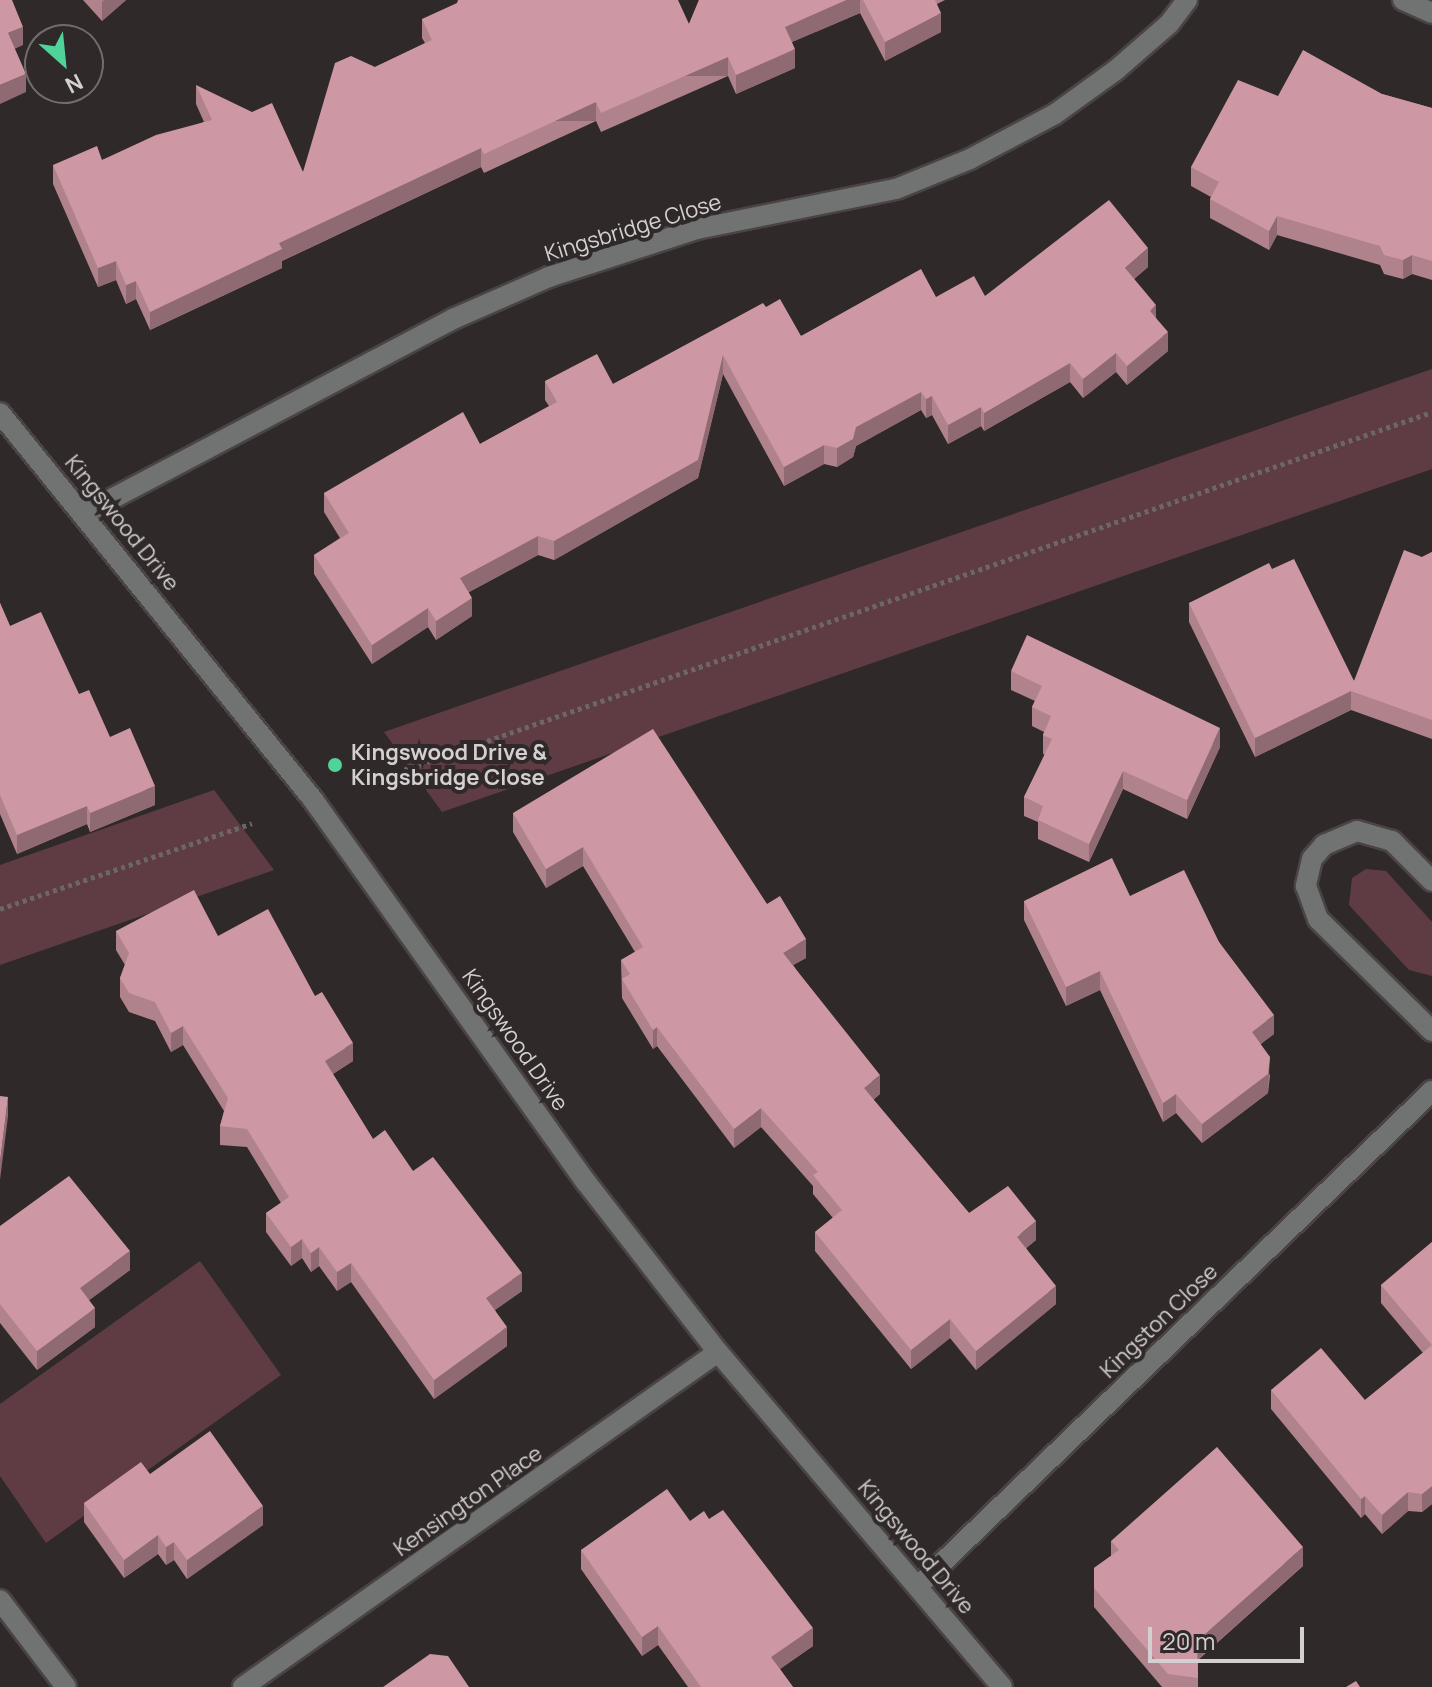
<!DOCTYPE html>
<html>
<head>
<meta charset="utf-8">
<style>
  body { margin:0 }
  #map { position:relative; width:1432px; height:1687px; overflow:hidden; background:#30292a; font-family:Manrope,sans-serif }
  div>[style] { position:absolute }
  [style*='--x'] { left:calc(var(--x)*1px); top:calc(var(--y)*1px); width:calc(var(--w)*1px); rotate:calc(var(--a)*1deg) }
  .green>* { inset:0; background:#5f3c44 }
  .path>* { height:5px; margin-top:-2.5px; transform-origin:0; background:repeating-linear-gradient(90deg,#6c6667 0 4px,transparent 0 8px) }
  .roads { filter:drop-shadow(2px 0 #4a4445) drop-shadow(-2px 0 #4a4445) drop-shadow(0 2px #4a4445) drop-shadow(0 -2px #4a4445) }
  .minor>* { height:20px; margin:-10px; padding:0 10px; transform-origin:10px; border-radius:10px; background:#707371 }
  .wall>* { inset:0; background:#b0838c }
  .shaded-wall>* { inset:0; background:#906a72; transform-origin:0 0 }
  .building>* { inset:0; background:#cd98a3 }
  .dots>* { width:22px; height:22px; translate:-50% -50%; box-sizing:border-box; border:4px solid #30292a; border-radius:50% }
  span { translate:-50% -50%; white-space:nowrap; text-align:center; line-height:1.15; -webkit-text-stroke:8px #30292a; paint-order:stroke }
  .street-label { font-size:22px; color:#d4d0d1 }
  .poi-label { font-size:22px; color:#d4d0d1; font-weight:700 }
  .left { translate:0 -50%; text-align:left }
  .north { position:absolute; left:24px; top:24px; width:80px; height:80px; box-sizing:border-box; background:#30292a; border:2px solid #726c6d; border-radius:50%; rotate:153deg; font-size:22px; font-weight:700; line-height:32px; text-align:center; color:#d4d0d1 }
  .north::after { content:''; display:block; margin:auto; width:28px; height:36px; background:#4fd399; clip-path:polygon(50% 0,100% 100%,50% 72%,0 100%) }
  .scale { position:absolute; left:1148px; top:1627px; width:156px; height:36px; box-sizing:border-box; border:4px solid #d4d0d1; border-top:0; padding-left:10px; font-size:24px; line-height:28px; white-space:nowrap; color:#d4d0d1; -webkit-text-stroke:6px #30292a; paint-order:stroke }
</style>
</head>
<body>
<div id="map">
  <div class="green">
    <i style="clip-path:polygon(1432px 369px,1432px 469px,786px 693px,442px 812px,384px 732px)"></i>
    <i style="clip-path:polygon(214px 790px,274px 870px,0 965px,0 865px)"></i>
    <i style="clip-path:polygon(1366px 869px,1386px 871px,1432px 922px,1432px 976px,1409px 970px,1349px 905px,1352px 878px)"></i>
    <i style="clip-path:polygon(200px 1261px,281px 1375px,46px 1543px,0 1476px,0 1404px)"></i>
  </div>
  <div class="path">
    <i style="--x:389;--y:775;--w:1104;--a:-19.19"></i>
    <i style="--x:0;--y:909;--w:266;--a:-18.8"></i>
  </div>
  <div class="roads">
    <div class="minor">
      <i style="--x:1403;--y:0;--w:32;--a:24"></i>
      <i style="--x:0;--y:413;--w:499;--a:51"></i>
      <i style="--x:314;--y:801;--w:468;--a:54.5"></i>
      <i style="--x:586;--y:1182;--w:215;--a:52.2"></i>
      <i style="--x:718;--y:1352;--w:439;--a:49.7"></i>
      <i style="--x:85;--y:513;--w:416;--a:-27.8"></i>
      <i style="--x:453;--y:319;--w:105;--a:-23.6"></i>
      <i style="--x:549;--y:277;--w:156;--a:-18"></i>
      <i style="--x:697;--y:229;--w:203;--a:-11.4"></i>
      <i style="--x:896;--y:189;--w:80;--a:-22.1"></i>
      <i style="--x:970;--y:159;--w:96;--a:-27.9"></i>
      <i style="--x:1055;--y:114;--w:75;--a:-35.8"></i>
      <i style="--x:1116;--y:70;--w:70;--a:-41"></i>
      <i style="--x:1169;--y:24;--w:30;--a:-53"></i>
      <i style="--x:1432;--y:881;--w:57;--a:-135"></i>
      <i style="--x:1392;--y:841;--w:36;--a:-164"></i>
      <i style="--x:1357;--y:831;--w:36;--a:157"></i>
      <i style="--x:1324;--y:845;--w:18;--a:131"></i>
      <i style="--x:1312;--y:859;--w:28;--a:103"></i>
      <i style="--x:1306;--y:886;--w:35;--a:70"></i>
      <i style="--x:1318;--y:919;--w:160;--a:44.5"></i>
      <i style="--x:918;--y:1586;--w:714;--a:-43.92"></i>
      <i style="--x:0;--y:1600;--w:109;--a:52.8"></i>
      <i style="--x:243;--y:1687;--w:581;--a:-35.19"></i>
    </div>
  </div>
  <div class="wall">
    <i style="clip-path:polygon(83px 0,126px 0,102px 21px)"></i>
    <i style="clip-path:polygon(699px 0,945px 0,937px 4px,941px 32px,885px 61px,860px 13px,792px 42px,795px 68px,736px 94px,728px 76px,601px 132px,596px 121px,484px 173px,481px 167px,282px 261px,282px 268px,150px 330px,136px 299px,126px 304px,116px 280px,98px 287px,53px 184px,53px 165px,102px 160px,204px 122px,196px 104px,196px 85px,303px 172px,375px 67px,425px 43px,422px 38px,422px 19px,689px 24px)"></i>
    <i style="clip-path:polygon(1382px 94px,1432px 108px,1432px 280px,1412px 274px,1403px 279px,1384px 274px,1380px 265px,1277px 235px,1269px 250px,1210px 218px,1210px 199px,1211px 197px,1191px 186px,1191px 167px,1278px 96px)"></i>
    <i style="clip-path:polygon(1148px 267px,1134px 279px,1156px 318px,1168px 351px,1127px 385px,1116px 372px,1083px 398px,1070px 382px,984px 431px,981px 426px,948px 444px,932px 415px,926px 418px,921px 410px,856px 446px,853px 457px,837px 467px,824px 464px,784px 486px,723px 374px,698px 478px,554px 560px,538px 555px,469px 592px,472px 616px,436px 640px,428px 627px,372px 664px,314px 574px,314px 555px,340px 538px,324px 512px,324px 493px,480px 444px,549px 406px,545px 400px,545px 381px,613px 384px,766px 307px,801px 336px,936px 297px,985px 296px)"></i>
    <i style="clip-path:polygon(1432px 552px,1432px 739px,1351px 710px,1255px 757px,1189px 622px,1189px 603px,1272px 569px,1354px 681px,1422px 557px)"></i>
    <i style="clip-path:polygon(0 603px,10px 626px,79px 694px,155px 805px,90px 832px,87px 824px,17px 854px,0 814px)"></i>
    <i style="clip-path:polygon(1011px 671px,1220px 747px,1187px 819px,1123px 789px,1089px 862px,1038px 839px,1038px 822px,1024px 816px,1024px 797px,1045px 755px,1043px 754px,1043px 735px,1044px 732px,1032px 726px,1032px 707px,1035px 701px,1011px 690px)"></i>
    <i style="clip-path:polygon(513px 813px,767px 904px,806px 958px,793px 965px,880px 1094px,873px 1100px,969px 1213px,1036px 1240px,1026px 1248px,1056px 1304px,976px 1370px,950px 1338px,911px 1369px,815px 1251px,815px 1232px,833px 1218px,813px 1194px,813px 1186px,761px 1127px,734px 1148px,657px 1046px,653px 1049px,622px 998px,621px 960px,635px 952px,583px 866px,546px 888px,513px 832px)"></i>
    <i style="clip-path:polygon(1130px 896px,1219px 942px,1274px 1034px,1260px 1044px,1270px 1076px,1268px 1093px,1202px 1143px,1176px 1113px,1163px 1122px,1100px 990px,1066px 1006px,1024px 920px,1024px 901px)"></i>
    <i style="clip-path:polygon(116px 931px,218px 936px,315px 996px,353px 1061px,333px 1074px,373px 1139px,413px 1171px,522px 1291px,495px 1310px,507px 1346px,434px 1399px,351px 1282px,337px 1291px,319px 1266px,311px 1272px,302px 1258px,291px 1266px,266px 1232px,266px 1213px,281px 1203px,247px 1147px,220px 1145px,220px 1126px,224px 1111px,183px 1045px,171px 1052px,155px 1021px,129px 1012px,120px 997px,120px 978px,125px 965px,116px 950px)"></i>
    <i style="clip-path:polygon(0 1226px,130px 1270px,89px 1300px,95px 1327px,37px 1370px,0 1323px)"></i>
    <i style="clip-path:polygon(1432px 1242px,1432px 1504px,1422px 1512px,1408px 1511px,1382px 1534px,1365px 1514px,1361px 1518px,1271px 1409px,1271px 1390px,1365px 1400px,1423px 1353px,1381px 1303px,1381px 1285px)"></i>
    <i style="clip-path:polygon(150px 1474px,263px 1525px,187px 1579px,174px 1560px,166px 1565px,158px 1554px,124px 1578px,84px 1522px,84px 1503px)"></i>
    <i style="clip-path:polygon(709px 1519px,813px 1646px,780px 1669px,793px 1687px,688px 1687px,658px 1645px,642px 1656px,581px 1569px,581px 1550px,690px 1521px)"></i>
    <i style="clip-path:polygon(1111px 1541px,1303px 1566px,1198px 1660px,1198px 1687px,1162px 1687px,1094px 1607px,1094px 1568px,1111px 1556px)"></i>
  </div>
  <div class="shaded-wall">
    <i style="clip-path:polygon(104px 0,126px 0,102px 21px,102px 2px)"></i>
    <i style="clip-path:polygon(846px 0,860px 0,860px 13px,785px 45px,785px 27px)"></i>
    <i style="clip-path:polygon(941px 13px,941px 32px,885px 61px,885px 42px)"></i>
    <i style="clip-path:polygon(23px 27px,23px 45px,8px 52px,8px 33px)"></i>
    <i style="clip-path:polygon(795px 49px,795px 68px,736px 94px,736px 75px)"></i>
    <i style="left:728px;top:57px;width:19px;height:139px;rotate:90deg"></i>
    <i style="clip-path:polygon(26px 74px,26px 92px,0 104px,0 85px)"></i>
    <i style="left:596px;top:102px;width:19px;height:123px;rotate:90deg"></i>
    <i style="clip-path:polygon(481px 148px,481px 167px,282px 261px,282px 268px,150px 330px,150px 312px,279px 243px)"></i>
    <i style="clip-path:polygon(1277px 216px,1277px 235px,1269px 250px,1269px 231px)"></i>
    <i style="clip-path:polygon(1148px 248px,1148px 267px,1125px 287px,1125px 268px)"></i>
    <i style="clip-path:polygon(1412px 255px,1412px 274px,1403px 279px,1403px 260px)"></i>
    <i style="clip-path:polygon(116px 261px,116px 280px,98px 287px,98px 268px)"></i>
    <i style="clip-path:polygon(136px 281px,136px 299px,126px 304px,126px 285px)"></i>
    <i style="clip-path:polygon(1156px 305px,1156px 324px,1150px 311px)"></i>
    <i style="clip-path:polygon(1168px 332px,1168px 351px,1127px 385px,1127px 366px)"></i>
    <i style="clip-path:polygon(1116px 353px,1116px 372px,1083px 398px,1083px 379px)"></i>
    <i style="clip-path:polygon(723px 355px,723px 374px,698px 478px,554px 560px,554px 541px)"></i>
    <i style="clip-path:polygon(1070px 363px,1070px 382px,984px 431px,984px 413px)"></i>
    <i style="clip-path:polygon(921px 392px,921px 410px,856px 446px,853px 457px,837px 467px,837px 448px,856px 427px)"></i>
    <i style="clip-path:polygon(932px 396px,932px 415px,926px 418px,926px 399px)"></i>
    <i style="clip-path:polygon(981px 407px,981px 426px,948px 444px,948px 425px)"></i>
    <i style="clip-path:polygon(824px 445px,824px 464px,784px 486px,784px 467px)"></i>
    <i style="clip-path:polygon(538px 536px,538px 555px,460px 597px,460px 578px)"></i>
    <i style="clip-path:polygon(472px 598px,472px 616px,436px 640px,436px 621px)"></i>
    <i style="clip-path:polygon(428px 608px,428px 627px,372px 664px,372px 645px)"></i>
    <i style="clip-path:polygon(1351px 691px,1351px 710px,1255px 757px,1255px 738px)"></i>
    <i style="clip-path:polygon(1220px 728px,1220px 747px,1187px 819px,1187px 800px)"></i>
    <i style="clip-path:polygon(1123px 771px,1123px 789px,1089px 862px,1089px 844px)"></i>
    <i style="clip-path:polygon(155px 786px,155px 805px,90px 832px,90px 813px)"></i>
    <i style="clip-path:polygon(87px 806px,87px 824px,17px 854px,17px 835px)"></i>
    <i style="clip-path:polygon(583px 847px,583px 866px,546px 888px,546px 869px)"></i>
    <i style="clip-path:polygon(806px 939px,806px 958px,783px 971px,783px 953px)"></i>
    <i style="clip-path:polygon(1100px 971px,1100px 990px,1066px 1006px,1066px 987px)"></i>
    <i style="clip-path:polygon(1274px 1015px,1274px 1034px,1252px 1051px,1252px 1032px)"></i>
    <i style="clip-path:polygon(183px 1026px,183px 1045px,171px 1052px,171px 1033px)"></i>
    <i style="clip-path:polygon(657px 1027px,657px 1046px,653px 1049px,653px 1030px)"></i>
    <i style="clip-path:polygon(353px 1043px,353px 1061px,325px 1079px,325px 1061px)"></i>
    <i style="clip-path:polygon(1270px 1057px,1268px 1093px,1202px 1143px,1202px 1124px)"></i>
    <i style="clip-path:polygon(880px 1075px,880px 1094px,864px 1107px,864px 1088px)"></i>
    <i style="clip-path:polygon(1176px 1094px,1176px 1113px,1163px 1122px,1163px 1103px)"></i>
    <i style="clip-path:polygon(8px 1097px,8px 1116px,0 1180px,0 1162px)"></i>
    <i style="clip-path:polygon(761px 1108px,761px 1127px,734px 1148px,734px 1129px)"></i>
    <i style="clip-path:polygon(1036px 1221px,1036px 1240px,1017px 1256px,1017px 1237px)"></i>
    <i style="clip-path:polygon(302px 1239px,302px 1258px,291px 1266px,291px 1247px)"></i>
    <i style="clip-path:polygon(319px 1247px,319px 1266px,311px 1272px,311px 1253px)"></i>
    <i style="clip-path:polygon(130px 1251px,130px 1270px,80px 1307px,80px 1288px)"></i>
    <i style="clip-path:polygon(351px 1263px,351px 1282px,337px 1291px,337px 1272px)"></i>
    <i style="clip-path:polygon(522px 1273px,522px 1291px,486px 1316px,486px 1298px)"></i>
    <i style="clip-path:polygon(1056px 1286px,1056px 1304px,976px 1370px,976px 1351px)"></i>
    <i style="clip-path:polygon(95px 1308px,95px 1327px,37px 1370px,37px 1351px)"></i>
    <i style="clip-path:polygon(950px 1319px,950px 1338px,911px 1369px,911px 1350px)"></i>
    <i style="clip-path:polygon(507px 1327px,507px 1346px,434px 1399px,434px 1380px)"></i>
    <i style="clip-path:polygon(1432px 1486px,1432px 1504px,1422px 1512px,1422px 1494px)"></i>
    <i style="clip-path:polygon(1408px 1492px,1408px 1511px,1382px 1534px,1382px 1515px)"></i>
    <i style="clip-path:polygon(1365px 1496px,1365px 1514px,1361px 1518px,1361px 1499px)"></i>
    <i style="clip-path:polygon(263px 1506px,263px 1525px,187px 1579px,187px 1560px)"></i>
    <i style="clip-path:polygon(158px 1535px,158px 1554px,124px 1578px,124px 1560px)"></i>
    <i style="clip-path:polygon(174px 1542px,174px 1560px,166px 1565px,166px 1547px)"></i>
    <i style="clip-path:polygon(1303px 1547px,1303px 1566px,1197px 1660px,1197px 1641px)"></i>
    <i style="clip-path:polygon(658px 1626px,658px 1645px,642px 1656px,642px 1637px)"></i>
    <i style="clip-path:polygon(813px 1628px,813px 1646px,771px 1675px,771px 1657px)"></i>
  </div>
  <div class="building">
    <i style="clip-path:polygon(0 0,12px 0,23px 27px,8px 33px,26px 74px,0 85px)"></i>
    <i style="clip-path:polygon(458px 0,678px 0,689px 24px,699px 0,846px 0,785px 27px,795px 49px,736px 75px,728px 57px,601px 113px,596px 102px,484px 154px,481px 148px,279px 243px,282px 249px,150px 312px,136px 281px,126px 285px,116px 261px,98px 268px,53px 165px,97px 146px,102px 160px,156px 135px,212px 120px,196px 85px,252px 112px,272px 103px,303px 172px,335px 63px,351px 56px,375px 67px,432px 40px,422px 19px,457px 3px)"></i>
    <i style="clip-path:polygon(863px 0,935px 0,941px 13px,885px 42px)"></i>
    <i style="clip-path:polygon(1303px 50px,1382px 94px,1432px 108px,1432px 261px,1412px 255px,1403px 260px,1384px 255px,1380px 246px,1277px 216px,1269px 231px,1210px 199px,1219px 182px,1191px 167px,1238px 80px,1278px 96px)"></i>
    <i style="clip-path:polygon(1109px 200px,1148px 248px,1125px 268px,1156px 305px,1150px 311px,1168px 332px,1127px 366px,1116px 353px,1083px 379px,1070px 363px,984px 413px,981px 407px,948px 425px,932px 396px,926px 399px,921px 392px,856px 427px,853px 439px,837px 448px,824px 445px,784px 467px,723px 355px,698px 460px,554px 541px,538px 536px,460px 578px,472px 598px,436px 621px,428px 608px,372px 645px,314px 555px,349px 533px,324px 493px,463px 412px,480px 444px,557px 402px,545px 381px,597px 354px,613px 384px,763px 303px,766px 307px,780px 299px,801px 336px,921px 269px,936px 297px,974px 276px,985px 296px)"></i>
    <i style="clip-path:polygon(1404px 550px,1422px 557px,1432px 552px,1432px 720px,1351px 691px,1255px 738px,1189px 603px,1269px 563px,1272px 569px,1294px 559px,1354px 681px)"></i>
    <i style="clip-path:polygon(0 603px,10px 626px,41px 612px,79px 694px,89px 690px,110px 737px,130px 728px,155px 786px,90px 813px,87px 806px,17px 835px,0 795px)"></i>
    <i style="clip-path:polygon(1027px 635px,1220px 728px,1187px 800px,1123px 771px,1089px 844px,1038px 820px,1043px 806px,1024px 797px,1052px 739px,1043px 735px,1051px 716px,1032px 707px,1042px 686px,1011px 671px)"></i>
    <i style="clip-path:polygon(653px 729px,767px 904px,780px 896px,806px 939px,783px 953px,880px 1075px,864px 1088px,969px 1213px,1008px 1186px,1036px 1221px,1017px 1237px,1056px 1286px,976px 1351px,950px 1319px,911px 1350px,815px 1232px,842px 1210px,813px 1175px,818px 1172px,761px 1108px,734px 1129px,657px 1027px,653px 1030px,622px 979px,630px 974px,621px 960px,643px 947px,583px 847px,546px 869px,513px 813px)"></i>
    <i style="clip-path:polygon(1112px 858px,1130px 896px,1184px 870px,1219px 942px,1274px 1015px,1252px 1032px,1270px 1057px,1268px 1074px,1202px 1124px,1176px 1094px,1163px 1103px,1100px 971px,1066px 987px,1024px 901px)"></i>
    <i style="clip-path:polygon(194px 890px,218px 936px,268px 909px,315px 996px,322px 992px,353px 1043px,325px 1061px,373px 1139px,385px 1130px,413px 1171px,433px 1157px,522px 1273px,486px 1298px,507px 1327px,434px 1380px,351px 1263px,337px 1272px,319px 1247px,311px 1253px,302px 1239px,291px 1247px,266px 1213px,289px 1197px,247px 1129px,220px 1126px,228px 1098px,183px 1026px,171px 1033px,155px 1002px,129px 993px,120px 978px,129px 953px,116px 931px)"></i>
    <i style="clip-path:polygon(0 1096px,8px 1097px,0 1162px)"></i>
    <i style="clip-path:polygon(69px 1176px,130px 1251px,80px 1288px,95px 1308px,37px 1351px,0 1304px,0 1226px)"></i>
    <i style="clip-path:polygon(1432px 1242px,1432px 1345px,1381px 1285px)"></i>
    <i style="clip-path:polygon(1432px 1345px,1432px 1486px,1422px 1494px,1408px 1492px,1382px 1515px,1365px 1496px,1361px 1499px,1271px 1390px,1321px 1348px,1365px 1400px)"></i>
    <i style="clip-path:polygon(210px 1431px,263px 1506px,187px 1560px,174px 1542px,166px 1547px,158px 1535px,124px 1560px,84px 1503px,141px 1462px,150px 1474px)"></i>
    <i style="clip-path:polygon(1217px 1447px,1303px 1547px,1197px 1641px,1198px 1678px,1168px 1674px,1094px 1588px,1094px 1568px,1119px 1550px,1111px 1541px)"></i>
    <i style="clip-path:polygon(667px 1489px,690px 1521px,704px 1511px,709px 1519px,723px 1510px,813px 1628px,771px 1657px,793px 1687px,701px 1687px,658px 1626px,642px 1637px,581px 1550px)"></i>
    <i style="clip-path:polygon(430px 1654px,448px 1656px,469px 1687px,383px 1687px)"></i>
    <i style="clip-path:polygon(1356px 1681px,1360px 1687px,1346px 1687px)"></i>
  </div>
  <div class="dots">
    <i style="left:335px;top:765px;background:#4fd399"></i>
  </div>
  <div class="street-label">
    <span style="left:633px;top:228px;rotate:-17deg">Kingsbridge Close</span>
    <span style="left:122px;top:523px;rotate:51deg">Kingswood Drive</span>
    <span style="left:515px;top:1040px;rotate:55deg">Kingswood Drive</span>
    <span style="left:1159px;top:1321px;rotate:-44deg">Kingston Close</span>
    <span style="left:468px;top:1501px;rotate:-35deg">Kensington Place</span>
    <span style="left:916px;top:1547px;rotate:50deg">Kingswood Drive</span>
  </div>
  <div class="poi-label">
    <span class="left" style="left:351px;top:765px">Kingswood Drive &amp;<br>Kingsbridge Close</span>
  </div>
  <div class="north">N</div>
  <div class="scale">20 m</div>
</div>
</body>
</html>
